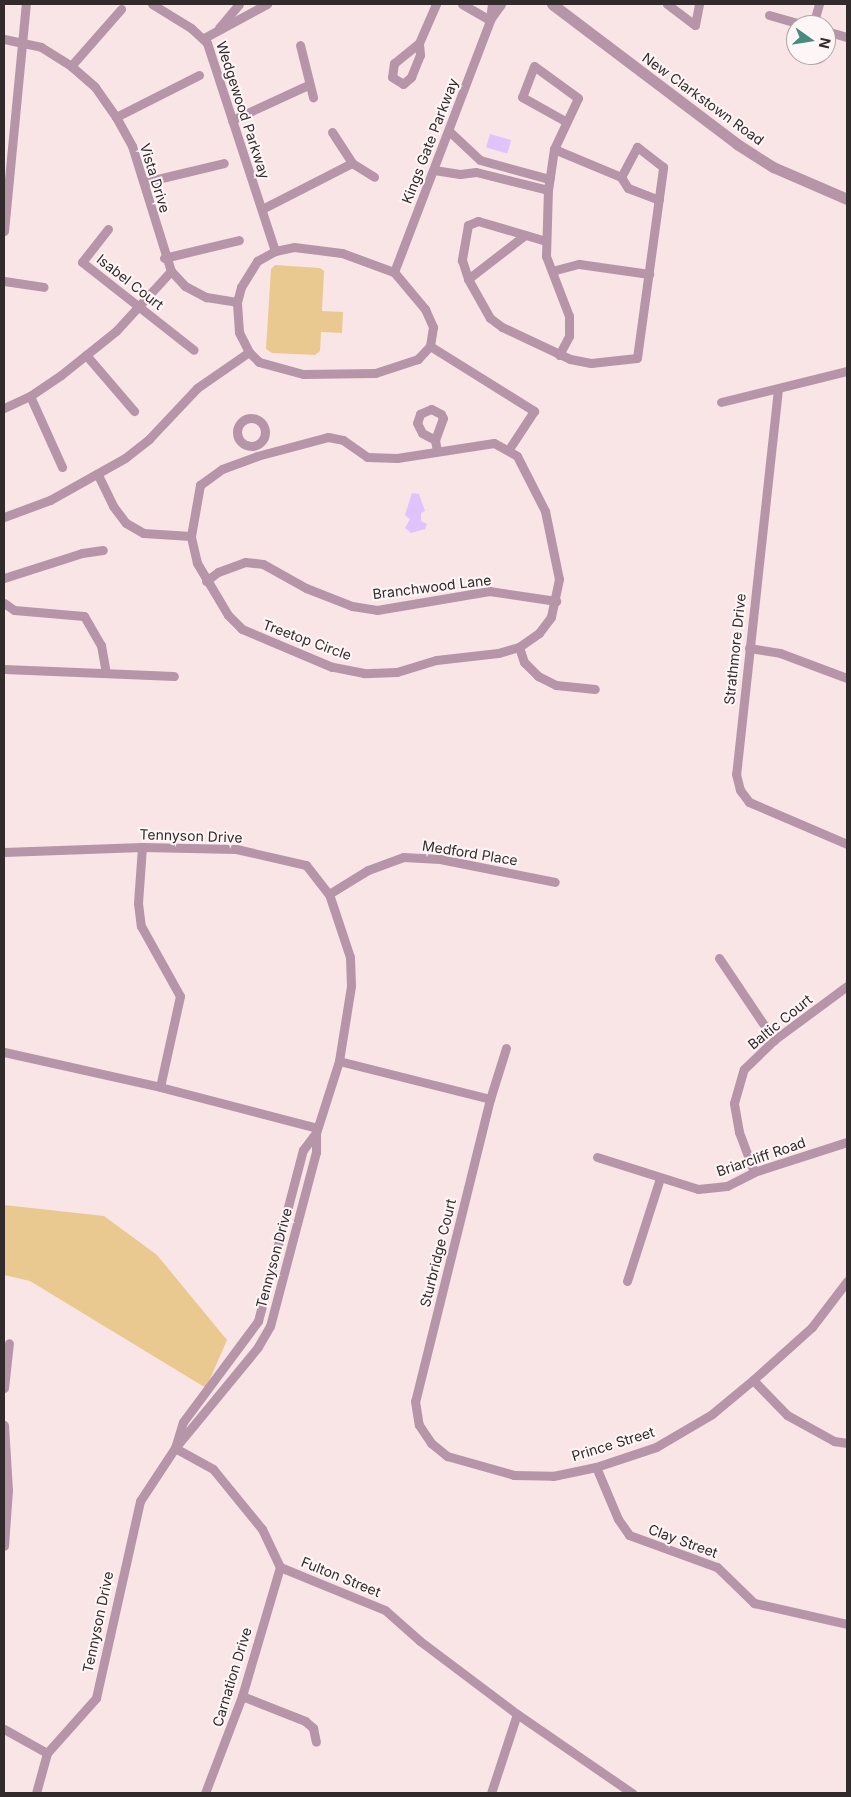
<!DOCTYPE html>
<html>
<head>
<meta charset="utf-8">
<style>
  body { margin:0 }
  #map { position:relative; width:851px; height:1797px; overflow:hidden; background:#f9e5e6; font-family:Inter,sans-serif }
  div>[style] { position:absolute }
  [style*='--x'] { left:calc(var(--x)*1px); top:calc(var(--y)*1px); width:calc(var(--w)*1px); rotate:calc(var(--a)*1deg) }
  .green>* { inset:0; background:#e9c990 }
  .water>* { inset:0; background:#e0c3fd; transform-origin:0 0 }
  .minor>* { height:9px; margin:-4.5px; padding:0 4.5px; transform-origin:4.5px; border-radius:4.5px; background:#b695a9 }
  .minor>.ring { margin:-4.5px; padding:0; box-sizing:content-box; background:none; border:9px solid #b695a9; border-radius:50% }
  .tertiary>* { height:11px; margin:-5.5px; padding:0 5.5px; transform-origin:5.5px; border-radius:5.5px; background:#b695a9 }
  span { translate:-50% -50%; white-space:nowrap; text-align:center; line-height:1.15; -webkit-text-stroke:4px #fef6f6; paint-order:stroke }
  .street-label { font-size:14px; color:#322b2b }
  .frame { position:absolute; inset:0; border:5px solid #322b2b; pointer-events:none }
  .north { position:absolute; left:786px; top:15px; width:50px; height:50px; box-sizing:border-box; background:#fef6f6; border:1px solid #aca5a5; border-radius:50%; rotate:103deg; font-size:14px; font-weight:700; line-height:20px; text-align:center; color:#322b2b }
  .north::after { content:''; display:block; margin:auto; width:18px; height:22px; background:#478c81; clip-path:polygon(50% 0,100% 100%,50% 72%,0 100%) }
</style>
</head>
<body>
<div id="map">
  <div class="green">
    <i style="clip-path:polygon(275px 265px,320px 268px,324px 271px,322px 311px,343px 312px,342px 333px,321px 332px,320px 351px,315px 355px,272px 353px,266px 349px,271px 269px)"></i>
    <i style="clip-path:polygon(4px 1205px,104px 1216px,157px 1255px,227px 1340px,206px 1388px,30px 1281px,4px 1275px)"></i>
  </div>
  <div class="water">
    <i style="left:490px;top:134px;width:22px;height:14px;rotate:16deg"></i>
    <i style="clip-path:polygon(412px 493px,419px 494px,425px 511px,421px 513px,421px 521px,427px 524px,425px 529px,411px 533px,405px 528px,410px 519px,405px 515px)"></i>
  </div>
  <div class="minor">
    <i style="--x:152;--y:4;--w:46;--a:31.6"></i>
    <i style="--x:191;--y:28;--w:22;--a:43"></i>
    <i style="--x:207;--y:43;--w:219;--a:71.9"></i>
    <i style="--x:462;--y:4;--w:32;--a:30"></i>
    <i style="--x:667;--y:4;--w:35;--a:37"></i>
    <i style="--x:695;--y:25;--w:21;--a:-79"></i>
    <i style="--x:769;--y:15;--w:37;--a:16"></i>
    <i style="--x:491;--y:18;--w:17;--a:-54"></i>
    <i style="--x:813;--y:25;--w:22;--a:-74"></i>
    <i style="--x:219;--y:28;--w:31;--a:-50"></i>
    <i style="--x:826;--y:31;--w:22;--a:16"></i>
    <i style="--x:204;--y:38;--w:72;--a:-28.4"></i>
    <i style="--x:4;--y:39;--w:38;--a:12"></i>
    <i style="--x:41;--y:47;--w:36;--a:32"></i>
    <i style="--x:71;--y:66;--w:32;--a:41"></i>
    <i style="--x:95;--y:87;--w:37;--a:55"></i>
    <i style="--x:116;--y:117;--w:33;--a:61"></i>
    <i style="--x:132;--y:146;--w:131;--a:72.7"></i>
    <i style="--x:171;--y:271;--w:21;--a:47"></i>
    <i style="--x:185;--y:286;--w:24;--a:28"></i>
    <i style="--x:206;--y:297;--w:31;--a:9"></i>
    <i style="--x:419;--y:43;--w:32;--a:141"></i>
    <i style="--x:394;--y:63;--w:14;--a:98"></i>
    <i style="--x:392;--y:77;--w:13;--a:32"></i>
    <i style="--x:403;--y:84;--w:11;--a:-41"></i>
    <i style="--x:411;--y:77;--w:24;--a:-68"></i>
    <i style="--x:420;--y:55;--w:12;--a:-95"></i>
    <i style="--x:419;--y:43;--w:43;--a:-66.4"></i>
    <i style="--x:300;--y:45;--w:54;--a:76"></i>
    <i style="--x:71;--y:66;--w:76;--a:-48.7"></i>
    <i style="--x:116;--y:117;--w:93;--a:-26.8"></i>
    <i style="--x:232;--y:120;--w:84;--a:-24.7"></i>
    <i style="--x:449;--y:131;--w:42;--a:43.1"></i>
    <i style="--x:480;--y:160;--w:72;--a:15.4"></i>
    <i style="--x:332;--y:132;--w:37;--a:57"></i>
    <i style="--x:352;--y:163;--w:26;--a:32"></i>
    <i style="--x:554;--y:149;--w:73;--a:22.7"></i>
    <i style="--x:621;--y:177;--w:13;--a:58"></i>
    <i style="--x:628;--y:188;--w:33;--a:21"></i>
    <i style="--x:434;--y:170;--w:26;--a:9"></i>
    <i style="--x:460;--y:174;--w:16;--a:-7"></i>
    <i style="--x:476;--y:172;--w:74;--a:14"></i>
    <i style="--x:145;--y:182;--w:81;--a:-13.5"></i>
    <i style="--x:262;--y:209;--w:101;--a:-27.1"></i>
    <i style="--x:108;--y:229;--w:42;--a:128.2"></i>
    <i style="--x:82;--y:262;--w:142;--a:38.2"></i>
    <i style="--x:4;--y:231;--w:228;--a:-84.5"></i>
    <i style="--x:546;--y:241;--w:71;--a:-163.6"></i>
    <i style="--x:478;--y:221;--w:11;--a:158"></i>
    <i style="--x:468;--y:225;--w:36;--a:100"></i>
    <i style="--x:462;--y:260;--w:20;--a:72"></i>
    <i style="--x:468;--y:279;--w:45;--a:60.6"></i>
    <i style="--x:490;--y:318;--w:15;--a:37"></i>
    <i style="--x:502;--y:327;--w:75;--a:25.2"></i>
    <i style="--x:570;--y:359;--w:21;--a:11"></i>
    <i style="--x:591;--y:363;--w:46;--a:-6.2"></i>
    <i style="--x:637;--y:358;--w:193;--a:-82.2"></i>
    <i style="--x:663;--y:167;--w:33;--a:-142"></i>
    <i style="--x:637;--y:147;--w:34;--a:118"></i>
    <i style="--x:294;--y:247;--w:48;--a:7.1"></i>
    <i style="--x:342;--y:253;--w:55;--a:20.1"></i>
    <i style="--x:394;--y:272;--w:48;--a:50"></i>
    <i style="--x:425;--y:309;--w:20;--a:66"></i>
    <i style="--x:433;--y:327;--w:19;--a:99"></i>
    <i style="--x:430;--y:346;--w:18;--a:133"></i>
    <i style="--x:418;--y:359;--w:45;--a:162"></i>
    <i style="--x:375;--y:373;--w:72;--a:179.2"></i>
    <i style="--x:303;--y:374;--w:46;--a:-164.7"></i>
    <i style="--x:259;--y:362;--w:14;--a:-135"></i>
    <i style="--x:249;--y:352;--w:22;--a:-117"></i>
    <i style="--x:239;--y:332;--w:30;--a:-94"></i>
    <i style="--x:237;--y:302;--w:16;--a:-75"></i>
    <i style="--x:241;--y:287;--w:31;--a:-58"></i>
    <i style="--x:257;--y:261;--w:21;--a:-29"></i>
    <i style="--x:275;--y:251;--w:19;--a:-12"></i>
    <i style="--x:164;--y:258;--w:77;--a:-13.5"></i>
    <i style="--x:552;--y:271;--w:28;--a:-15"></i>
    <i style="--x:579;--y:264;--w:71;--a:8.1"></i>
    <i style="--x:394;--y:272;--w:270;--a:-69.1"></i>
    <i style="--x:490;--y:20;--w:16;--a:-83"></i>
    <i style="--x:468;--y:279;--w:72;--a:-37.7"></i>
    <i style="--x:4;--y:281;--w:40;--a:8.5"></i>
    <i style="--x:430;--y:346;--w:123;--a:32"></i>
    <i style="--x:534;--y:411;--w:45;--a:123.3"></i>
    <i style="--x:86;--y:355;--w:74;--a:49.4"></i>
    <i style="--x:559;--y:355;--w:21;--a:-62"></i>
    <i style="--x:569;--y:336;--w:20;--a:-90"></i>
    <i style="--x:569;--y:316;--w:64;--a:-111"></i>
    <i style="--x:546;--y:256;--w:66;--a:-88.3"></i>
    <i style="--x:548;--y:190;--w:41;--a:-81.7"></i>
    <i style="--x:554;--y:149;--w:56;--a:-64.8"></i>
    <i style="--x:578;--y:98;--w:54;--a:-144"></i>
    <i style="--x:534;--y:66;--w:33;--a:111"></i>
    <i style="--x:522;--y:97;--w:49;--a:29.2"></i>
    <i style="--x:778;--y:389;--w:387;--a:96.2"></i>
    <i style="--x:736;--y:774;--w:16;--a:76"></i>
    <i style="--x:740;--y:790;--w:15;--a:53"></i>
    <i style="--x:749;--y:802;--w:107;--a:23.2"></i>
    <i style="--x:30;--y:396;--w:78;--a:65.7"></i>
    <i style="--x:721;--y:402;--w:130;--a:-13.8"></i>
    <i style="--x:4;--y:408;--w:29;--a:-25"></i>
    <i style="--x:30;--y:396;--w:37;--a:-34"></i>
    <i style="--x:61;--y:375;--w:70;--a:-38.7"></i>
    <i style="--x:116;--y:331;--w:81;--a:-47.5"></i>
    <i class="ring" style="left:237px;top:418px;width:19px;height:19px"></i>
    <i style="--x:328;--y:437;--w:15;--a:11"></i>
    <i style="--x:343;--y:440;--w:29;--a:35"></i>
    <i style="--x:367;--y:457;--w:30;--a:2"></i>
    <i style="--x:397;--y:458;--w:98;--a:-8.8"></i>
    <i style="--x:494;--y:443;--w:26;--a:29"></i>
    <i style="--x:517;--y:456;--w:62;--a:63"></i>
    <i style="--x:545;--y:511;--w:69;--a:78.4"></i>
    <i style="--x:559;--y:579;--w:39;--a:102"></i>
    <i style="--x:551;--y:617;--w:20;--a:127"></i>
    <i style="--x:539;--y:633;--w:24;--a:145"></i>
    <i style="--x:519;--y:647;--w:22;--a:164"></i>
    <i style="--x:498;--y:653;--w:62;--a:173.6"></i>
    <i style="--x:436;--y:660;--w:41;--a:162.9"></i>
    <i style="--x:397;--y:672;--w:33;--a:178"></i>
    <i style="--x:364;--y:673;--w:33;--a:-169"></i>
    <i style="--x:332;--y:667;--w:98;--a:-157.1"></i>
    <i style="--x:242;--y:629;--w:20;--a:-135"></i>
    <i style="--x:228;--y:615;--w:61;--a:-120.8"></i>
    <i style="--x:197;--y:563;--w:28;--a:-103"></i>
    <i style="--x:191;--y:536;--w:52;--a:-80"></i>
    <i style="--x:200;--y:485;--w:27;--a:-36"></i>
    <i style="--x:222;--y:469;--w:37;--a:-20"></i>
    <i style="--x:257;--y:456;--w:73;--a:-15"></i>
    <i style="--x:435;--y:440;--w:23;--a:-70"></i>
    <i style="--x:443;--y:418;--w:4;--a:-117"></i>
    <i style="--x:441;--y:414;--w:11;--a:-153"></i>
    <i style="--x:431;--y:409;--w:12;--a:156"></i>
    <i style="--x:420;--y:414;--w:9;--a:108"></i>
    <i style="--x:417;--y:423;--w:11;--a:63"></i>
    <i style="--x:422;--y:433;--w:15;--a:28"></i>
    <i style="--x:435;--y:440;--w:11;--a:80"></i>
    <i style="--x:98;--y:475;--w:34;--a:64"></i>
    <i style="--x:113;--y:506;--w:21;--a:53"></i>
    <i style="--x:126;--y:523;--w:20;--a:30"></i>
    <i style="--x:143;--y:533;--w:48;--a:3.6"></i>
    <i style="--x:4;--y:517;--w:49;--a:-20.3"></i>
    <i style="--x:50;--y:500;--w:86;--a:-29.2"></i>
    <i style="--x:125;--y:458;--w:31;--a:-38"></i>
    <i style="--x:149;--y:439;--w:70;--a:-46.7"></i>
    <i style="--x:197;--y:388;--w:63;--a:-34.7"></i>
    <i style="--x:4;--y:578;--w:82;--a:-17.8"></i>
    <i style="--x:82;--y:553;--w:21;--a:-8"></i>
    <i style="--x:206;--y:581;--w:15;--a:-37"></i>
    <i style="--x:218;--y:572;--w:29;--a:-20"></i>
    <i style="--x:245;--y:562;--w:18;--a:6"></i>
    <i style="--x:263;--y:564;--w:49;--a:29.2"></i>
    <i style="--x:306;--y:588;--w:49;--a:21.4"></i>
    <i style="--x:352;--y:606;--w:25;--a:9"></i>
    <i style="--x:377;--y:610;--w:114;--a:-9.6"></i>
    <i style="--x:489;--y:591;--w:68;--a:8.5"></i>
    <i style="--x:4;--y:603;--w:12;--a:35"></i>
    <i style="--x:14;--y:610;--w:70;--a:4.9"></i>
    <i style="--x:84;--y:616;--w:34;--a:60"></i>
    <i style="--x:101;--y:645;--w:27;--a:80"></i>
    <i style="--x:519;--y:647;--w:16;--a:72"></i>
    <i style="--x:524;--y:662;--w:20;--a:45"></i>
    <i style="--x:538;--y:676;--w:20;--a:27"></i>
    <i style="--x:556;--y:685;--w:39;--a:6"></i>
    <i style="--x:749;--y:648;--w:31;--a:9"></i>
    <i style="--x:780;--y:653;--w:72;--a:20.5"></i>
    <i style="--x:4;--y:669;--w:170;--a:2.4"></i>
    <i style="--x:142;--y:847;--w:56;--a:94.1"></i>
    <i style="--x:138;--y:903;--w:23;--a:83"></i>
    <i style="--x:141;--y:926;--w:80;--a:60.9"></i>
    <i style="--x:180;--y:996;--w:93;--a:102.4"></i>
    <i style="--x:4;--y:852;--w:138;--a:-2.1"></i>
    <i style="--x:142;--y:847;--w:94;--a:1.2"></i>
    <i style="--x:236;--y:849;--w:72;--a:12.9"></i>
    <i style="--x:306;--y:865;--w:37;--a:52"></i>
    <i style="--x:329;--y:894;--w:66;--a:71.6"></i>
    <i style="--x:350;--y:957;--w:29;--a:88"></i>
    <i style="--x:351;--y:986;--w:76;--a:99.1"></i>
    <i style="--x:339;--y:1061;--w:76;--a:107.7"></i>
    <i style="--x:316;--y:1133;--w:19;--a:90"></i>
    <i style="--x:316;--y:1152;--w:180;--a:104.8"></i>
    <i style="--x:270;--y:1326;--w:24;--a:120"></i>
    <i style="--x:258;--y:1347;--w:131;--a:129.4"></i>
    <i style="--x:175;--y:1448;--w:27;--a:-73"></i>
    <i style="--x:183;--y:1422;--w:126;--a:-53.4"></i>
    <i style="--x:258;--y:1321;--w:177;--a:-75.3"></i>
    <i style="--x:303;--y:1150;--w:21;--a:-53"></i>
    <i style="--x:329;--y:894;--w:46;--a:-31.6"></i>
    <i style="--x:368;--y:870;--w:37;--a:-20"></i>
    <i style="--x:403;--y:857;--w:37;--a:3"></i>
    <i style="--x:440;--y:859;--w:117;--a:11.3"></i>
    <i style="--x:719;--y:958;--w:99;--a:56.1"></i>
    <i style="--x:506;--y:1048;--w:53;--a:107.4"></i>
    <i style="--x:490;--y:1099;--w:311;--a:103.9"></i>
    <i style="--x:415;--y:1401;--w:24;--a:81"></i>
    <i style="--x:419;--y:1425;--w:22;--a:56"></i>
    <i style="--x:431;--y:1443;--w:21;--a:39"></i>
    <i style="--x:447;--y:1456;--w:70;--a:15.8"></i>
    <i style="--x:514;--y:1475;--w:39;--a:1"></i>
    <i style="--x:553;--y:1476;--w:44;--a:-11.8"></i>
    <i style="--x:596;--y:1467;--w:63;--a:-18.4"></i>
    <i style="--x:656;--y:1447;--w:65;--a:-30.5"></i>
    <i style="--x:712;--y:1414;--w:53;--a:-39.7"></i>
    <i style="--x:753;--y:1380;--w:79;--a:-41.9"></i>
    <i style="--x:812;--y:1327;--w:58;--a:-52.7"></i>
    <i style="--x:4;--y:1052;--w:160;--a:12.6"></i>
    <i style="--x:160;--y:1087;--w:162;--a:14.6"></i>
    <i style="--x:339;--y:1061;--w:156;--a:14.1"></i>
    <i style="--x:597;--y:1157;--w:106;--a:17.6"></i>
    <i style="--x:698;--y:1189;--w:29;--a:-6"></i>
    <i style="--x:727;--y:1186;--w:30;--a:-27"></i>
    <i style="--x:754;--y:1172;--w:98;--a:-17.9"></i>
    <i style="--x:754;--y:1172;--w:43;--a:-110.6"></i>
    <i style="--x:739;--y:1132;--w:29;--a:-100"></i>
    <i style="--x:734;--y:1103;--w:35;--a:-74"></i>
    <i style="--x:744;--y:1069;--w:42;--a:-44"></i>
    <i style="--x:774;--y:1040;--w:91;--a:-36.5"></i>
    <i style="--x:627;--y:1281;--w:108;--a:-72.2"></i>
    <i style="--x:753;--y:1380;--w:49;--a:45.8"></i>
    <i style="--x:787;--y:1415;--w:54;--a:29"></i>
    <i style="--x:834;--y:1441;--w:13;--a:9"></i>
    <i style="--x:4;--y:1388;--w:45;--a:-83.7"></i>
    <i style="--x:4;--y:1425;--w:65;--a:86.5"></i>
    <i style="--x:8;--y:1490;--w:56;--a:94.1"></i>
    <i style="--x:596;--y:1467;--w:56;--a:67.1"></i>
    <i style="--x:618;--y:1519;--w:19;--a:55"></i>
    <i style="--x:629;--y:1535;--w:94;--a:20"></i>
    <i style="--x:717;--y:1567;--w:52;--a:44.2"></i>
    <i style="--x:754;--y:1603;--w:95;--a:12.7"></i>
    <i style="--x:242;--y:1696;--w:68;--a:21.6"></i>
    <i style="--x:305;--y:1721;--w:11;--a:41"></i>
    <i style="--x:313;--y:1728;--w:14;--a:78"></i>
    <i style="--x:4;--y:1729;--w:49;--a:29.2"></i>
    <i style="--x:36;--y:1793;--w:41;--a:-74.6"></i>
    <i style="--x:47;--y:1753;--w:74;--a:-48.3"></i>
    <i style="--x:96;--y:1698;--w:202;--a:-77.4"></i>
    <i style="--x:140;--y:1501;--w:64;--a:-56.6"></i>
    <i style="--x:175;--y:1448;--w:43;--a:28.9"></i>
    <i style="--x:213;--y:1469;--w:77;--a:50.8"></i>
    <i style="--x:262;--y:1529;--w:42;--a:64.7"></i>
    <i style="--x:280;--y:1567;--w:113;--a:22.3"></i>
    <i style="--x:385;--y:1610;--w:47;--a:41.5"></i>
    <i style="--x:420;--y:1641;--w:121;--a:37"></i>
    <i style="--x:517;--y:1714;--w:140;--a:34.5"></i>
    <i style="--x:205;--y:1793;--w:104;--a:-69.1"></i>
    <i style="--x:242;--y:1696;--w:134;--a:-73.6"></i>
    <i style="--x:491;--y:1793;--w:83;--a:-71.8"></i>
  </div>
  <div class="tertiary">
    <i style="--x:552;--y:4;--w:232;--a:37.1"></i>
    <i style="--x:737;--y:144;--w:43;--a:32.6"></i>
    <i style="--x:773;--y:167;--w:81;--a:23.4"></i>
  </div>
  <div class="street-label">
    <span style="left:703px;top:99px;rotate:36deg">New Clarkstown Road</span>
    <span style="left:243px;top:110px;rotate:72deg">Wedgewood Parkway</span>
    <span style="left:430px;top:141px;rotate:-69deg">Kings Gate Parkway</span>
    <span style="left:155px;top:178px;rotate:73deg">Vista Drive</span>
    <span style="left:130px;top:282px;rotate:38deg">Isabel Court</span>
    <span style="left:432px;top:587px;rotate:-7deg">Branchwood Lane</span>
    <span style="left:307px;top:640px;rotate:20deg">Treetop Circle</span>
    <span style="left:735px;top:649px;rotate:-84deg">Strathmore Drive</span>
    <span style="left:191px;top:836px;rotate:2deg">Tennyson Drive</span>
    <span style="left:470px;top:853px;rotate:9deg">Medford Place</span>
    <span style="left:780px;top:1022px;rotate:-39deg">Baltic Court</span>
    <span style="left:761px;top:1157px;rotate:-19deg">Briarcliff Road</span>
    <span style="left:438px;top:1253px;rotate:-76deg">Sturbridge Court</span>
    <span style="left:274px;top:1258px;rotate:-75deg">Tennyson Drive</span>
    <span style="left:613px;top:1444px;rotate:-17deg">Prince Street</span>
    <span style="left:683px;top:1541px;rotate:20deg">Clay Street</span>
    <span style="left:341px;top:1577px;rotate:22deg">Fulton Street</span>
    <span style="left:98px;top:1622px;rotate:-78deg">Tennyson Drive</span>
    <span style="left:232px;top:1677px;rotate:-73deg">Carnation Drive</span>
  </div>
  <div class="frame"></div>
  <div class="north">N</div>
</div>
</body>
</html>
